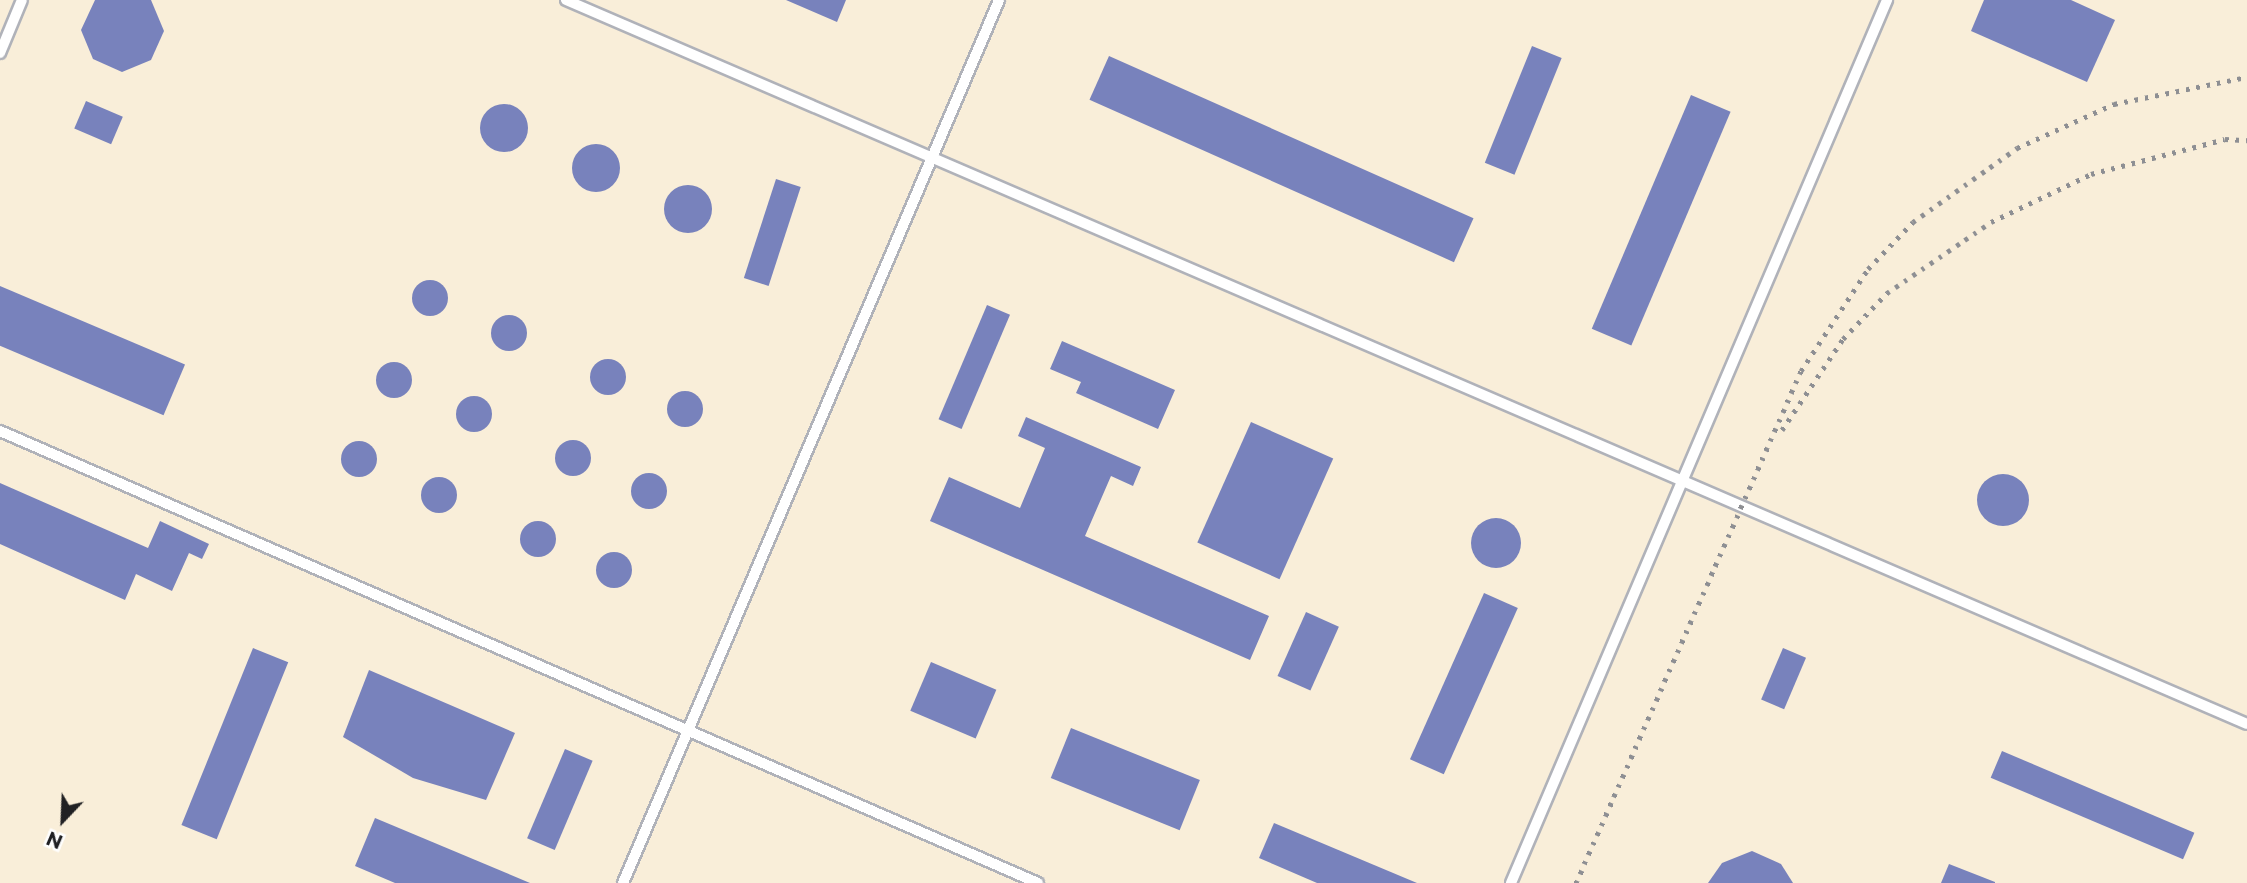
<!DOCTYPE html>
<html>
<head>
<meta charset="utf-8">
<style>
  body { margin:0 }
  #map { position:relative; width:2247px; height:883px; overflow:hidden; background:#f8f9fe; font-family:Montserrat,sans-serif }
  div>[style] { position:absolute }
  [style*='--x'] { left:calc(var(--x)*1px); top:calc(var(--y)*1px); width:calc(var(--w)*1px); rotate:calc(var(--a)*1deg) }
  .industrial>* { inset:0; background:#f9eed9; transform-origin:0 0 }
  .building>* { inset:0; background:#7882bc; transform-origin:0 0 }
  .round { border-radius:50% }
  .roads { filter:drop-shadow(2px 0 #b0b2b9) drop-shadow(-2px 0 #b0b2b9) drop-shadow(0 2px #b0b2b9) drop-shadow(0 -2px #b0b2b9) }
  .lane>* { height:10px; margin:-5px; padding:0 5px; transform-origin:5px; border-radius:5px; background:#fff }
  .rail>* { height:5px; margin-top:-2.5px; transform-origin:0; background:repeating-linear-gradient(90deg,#8e8f93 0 3.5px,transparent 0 10.5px) }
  span { translate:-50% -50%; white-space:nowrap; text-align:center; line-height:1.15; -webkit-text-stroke:6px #fff; paint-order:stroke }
  .north { position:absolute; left:28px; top:785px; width:70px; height:70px; -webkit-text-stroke:5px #fff; paint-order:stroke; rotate:203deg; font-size:19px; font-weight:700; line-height:28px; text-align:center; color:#202023 }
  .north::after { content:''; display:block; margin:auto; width:24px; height:32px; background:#202023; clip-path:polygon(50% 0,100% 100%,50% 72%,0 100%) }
</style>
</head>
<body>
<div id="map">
  <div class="industrial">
    <i style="left:0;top:0;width:2247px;height:883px"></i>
  </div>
  <div class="building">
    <i style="clip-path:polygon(95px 0,151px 0,164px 31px,151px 60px,122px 72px,93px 59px,81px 30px)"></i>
    <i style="clip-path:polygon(786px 0,846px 0,837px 22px)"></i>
    <i style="clip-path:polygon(1984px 0,2071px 0,2115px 20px,2087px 82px,1971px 31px)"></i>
    <i style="left:1532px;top:46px;width:32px;height:126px;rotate:22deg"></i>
    <i style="left:1109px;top:56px;width:399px;height:48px;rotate:24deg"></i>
    <i style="left:1691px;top:95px;width:43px;height:254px;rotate:23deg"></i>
    <i style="left:86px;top:101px;width:40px;height:30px;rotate:23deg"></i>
    <i class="round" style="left:480px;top:104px;width:48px;height:48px"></i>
    <i class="round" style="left:572px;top:144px;width:48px;height:48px"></i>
    <i style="left:776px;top:179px;width:26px;height:104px;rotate:18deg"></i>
    <i class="round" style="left:664px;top:185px;width:48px;height:48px"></i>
    <i class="round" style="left:412px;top:280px;width:36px;height:36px"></i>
    <i style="left:0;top:286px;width:201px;height:55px;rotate:23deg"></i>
    <i style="left:987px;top:305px;width:25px;height:124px;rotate:23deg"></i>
    <i class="round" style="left:491px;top:315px;width:36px;height:36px"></i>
    <i style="clip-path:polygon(1062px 341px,1175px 390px,1158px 429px,1076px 393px,1081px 382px,1050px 369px)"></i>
    <i class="round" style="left:590px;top:359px;width:36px;height:36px"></i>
    <i class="round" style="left:376px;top:362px;width:36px;height:36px"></i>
    <i class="round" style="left:667px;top:391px;width:36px;height:36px"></i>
    <i class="round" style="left:456px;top:396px;width:36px;height:36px"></i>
    <i style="clip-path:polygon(1026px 417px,1141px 467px,1133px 486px,1111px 476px,1085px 536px,1269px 616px,1250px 660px,930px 521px,949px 477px,1020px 508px,1045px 448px,1018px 436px)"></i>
    <i style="left:1251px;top:422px;width:90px;height:132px;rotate:24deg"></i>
    <i class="round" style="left:555px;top:440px;width:36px;height:36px"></i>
    <i class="round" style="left:341px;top:441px;width:36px;height:36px"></i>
    <i class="round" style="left:631px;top:473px;width:36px;height:36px"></i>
    <i class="round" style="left:1977px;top:474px;width:52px;height:52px"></i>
    <i class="round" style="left:421px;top:477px;width:36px;height:36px"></i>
    <i style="clip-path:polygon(0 483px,148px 548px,160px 521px,209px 544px,202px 559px,189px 553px,172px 591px,136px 574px,125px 600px,0 544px)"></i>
    <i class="round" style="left:1471px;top:518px;width:50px;height:50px"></i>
    <i class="round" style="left:520px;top:521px;width:36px;height:36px"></i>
    <i class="round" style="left:596px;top:552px;width:36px;height:36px"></i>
    <i style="left:1484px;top:593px;width:37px;height:182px;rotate:24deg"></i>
    <i style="left:1306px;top:612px;width:36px;height:70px;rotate:24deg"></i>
    <i style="left:253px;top:648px;width:38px;height:191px;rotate:22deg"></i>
    <i style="left:1783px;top:648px;width:25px;height:56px;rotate:23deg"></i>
    <i style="left:931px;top:662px;width:71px;height:53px;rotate:23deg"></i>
    <i style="clip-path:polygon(369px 670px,515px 733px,486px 800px,413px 778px,343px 737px)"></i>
    <i style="left:1071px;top:728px;width:139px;height:54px;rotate:22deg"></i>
    <i style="left:565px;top:749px;width:30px;height:97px;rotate:23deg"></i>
    <i style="left:2002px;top:751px;width:209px;height:29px;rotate:23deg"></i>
    <i style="clip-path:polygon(375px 818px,530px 883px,395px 883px,355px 866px)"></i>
    <i style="clip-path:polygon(1274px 823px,1417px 883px,1317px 883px,1259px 858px)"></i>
    <i style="clip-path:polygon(1752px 851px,1781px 864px,1793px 883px,1708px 883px,1722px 863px)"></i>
    <i style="clip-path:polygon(1949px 864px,1995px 882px,1995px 883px,1941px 883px)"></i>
  </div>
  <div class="roads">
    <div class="lane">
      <i style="--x:566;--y:0;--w:1830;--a:23.3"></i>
      <i style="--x:0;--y:53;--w:57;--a:-67.5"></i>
      <i style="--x:0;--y:431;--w:1132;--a:23.53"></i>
      <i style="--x:623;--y:883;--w:960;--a:-66.93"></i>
      <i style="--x:1511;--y:883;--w:960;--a:-66.93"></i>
    </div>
  </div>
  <div class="rail">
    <i style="--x:1782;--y:430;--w:110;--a:-56.2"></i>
    <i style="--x:1843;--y:339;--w:64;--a:-46.3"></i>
    <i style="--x:1887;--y:293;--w:126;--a:-34.3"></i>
    <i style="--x:1991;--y:222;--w:111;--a:-25.6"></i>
    <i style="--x:2091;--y:174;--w:138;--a:-14.6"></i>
    <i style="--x:2225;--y:139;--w:22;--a:3"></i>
    <i style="--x:1576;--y:883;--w:559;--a:-66.28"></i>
    <i style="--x:1801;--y:371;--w:122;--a:-56.7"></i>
    <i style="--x:1868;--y:269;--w:65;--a:-46.2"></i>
    <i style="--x:1913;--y:222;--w:128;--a:-35.4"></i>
    <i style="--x:2017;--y:148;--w:107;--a:-24.4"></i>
    <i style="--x:2114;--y:104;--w:136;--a:-11.5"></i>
  </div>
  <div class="north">N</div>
</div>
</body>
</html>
